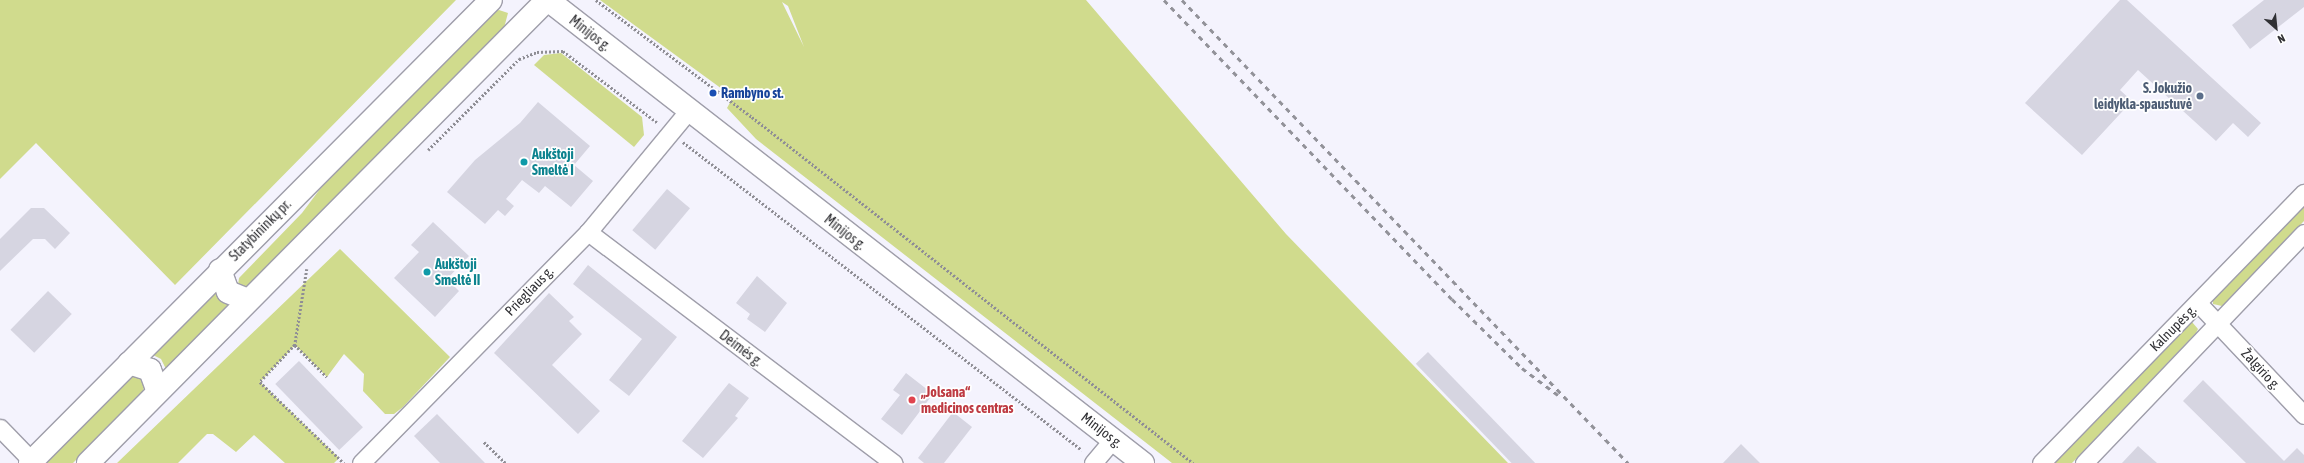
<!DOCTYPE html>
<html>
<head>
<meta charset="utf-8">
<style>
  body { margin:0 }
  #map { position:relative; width:2304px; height:463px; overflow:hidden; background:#f4f3fd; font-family:"Asap Condensed",sans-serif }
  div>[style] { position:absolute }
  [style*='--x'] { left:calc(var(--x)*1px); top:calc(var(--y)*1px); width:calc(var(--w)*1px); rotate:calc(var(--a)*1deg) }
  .green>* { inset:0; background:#d0db8d }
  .building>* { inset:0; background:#d6d5e1; transform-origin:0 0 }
  .path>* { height:2.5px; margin-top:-1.25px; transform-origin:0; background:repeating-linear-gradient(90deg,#8f8e95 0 2px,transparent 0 4px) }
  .roads { filter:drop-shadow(1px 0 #9f9eaa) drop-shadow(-1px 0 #9f9eaa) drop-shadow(0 1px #9f9eaa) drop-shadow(0 -1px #9f9eaa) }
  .street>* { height:17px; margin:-8.5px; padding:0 8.5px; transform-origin:8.5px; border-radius:8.5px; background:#fff }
  .primary>* { height:22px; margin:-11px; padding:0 11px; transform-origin:11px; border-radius:11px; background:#fff }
  .rail>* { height:3px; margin-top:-1.5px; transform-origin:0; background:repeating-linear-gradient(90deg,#929299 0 5px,transparent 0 10px) }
  .dots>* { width:11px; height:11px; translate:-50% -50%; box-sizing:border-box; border:2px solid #fff; border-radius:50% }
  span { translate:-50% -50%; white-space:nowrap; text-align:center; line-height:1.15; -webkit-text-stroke:3.5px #fff; paint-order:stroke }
  .street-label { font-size:14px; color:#303034 }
  .service-label { font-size:14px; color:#4e5e75; font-weight:700 }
  .right { translate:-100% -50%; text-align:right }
  .transit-label { font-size:14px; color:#164399; font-weight:700 }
  .left { translate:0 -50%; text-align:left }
  .culture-label { font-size:14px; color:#0d838f; font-weight:700 }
  .health-label { font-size:14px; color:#be3a42; font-weight:700 }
  .north { position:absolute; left:2256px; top:8px; width:40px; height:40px; -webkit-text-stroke:3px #fff; paint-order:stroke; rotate:153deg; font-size:11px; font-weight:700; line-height:16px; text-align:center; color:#303034 }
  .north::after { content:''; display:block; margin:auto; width:14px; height:18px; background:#303034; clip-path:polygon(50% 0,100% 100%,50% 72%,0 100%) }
</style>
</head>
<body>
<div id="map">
  <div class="green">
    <i style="clip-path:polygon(0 0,456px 0,175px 285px,36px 143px,0 179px)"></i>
    <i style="clip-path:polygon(evenodd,600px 0,1086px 0,1286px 234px,1508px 463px,1172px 463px,756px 139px,727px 108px,733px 97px,600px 0,782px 2px,788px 6px,804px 47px,782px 2px)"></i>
    <i style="clip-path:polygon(499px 10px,508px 13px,504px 28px,248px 287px,238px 285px,239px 278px,302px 213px,335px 169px,492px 12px)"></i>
    <i style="clip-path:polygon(561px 53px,642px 117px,644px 135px,634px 147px,534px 65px,544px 55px)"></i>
    <i style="clip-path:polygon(2304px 202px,2304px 221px,2222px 306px,2213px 304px,2213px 297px)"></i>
    <i style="clip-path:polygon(340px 249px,450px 357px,403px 407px,394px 414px,385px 414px,363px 391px,364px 374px,344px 354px,327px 377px,295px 345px,260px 382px,339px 458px,334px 463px,285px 463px,254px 435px,236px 452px,213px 434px,207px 434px,178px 463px,117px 463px)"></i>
    <i style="clip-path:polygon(218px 287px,233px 302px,166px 369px,161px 359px,151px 354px)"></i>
    <i style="clip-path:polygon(2192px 322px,2198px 329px,2196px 333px,2072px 463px,2055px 463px)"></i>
    <i style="clip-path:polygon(131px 376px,140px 377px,145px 385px,142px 393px,73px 463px,43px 463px)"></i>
  </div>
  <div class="building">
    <i style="clip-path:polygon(2120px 0,2127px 0,2261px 123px,2248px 137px,2233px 123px,2216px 141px,2138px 70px,2120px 90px,2132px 101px,2082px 155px,2025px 103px)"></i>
    <i style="clip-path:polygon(2264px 0,2304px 0,2304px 7px,2250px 49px,2232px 25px)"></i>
    <i style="clip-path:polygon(538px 102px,590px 146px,574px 165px,593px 181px,571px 207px,545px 186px,539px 193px,522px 180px,506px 199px,514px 206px,505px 216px,498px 210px,485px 224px,447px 192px,475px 160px,520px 123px)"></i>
    <i style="left:667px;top:189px;width:30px;height:54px;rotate:40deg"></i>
    <i style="clip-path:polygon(31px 208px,44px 208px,70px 233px,55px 249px,45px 239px,33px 239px,0 271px,0 239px)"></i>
    <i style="clip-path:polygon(433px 222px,469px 256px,447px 279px,459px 291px,435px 317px,394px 278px,419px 252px,411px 245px)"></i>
    <i style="clip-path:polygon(588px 265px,677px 337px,629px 396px,609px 380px,642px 339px,573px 284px)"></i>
    <i style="clip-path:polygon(757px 276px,787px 303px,765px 332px,747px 319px,750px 314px,736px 303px)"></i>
    <i style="left:48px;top:291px;width:33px;height:54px;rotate:44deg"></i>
    <i style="clip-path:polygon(549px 293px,574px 317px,569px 321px,582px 334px,552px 365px,600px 411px,578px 434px,494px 353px)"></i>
    <i style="left:1428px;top:352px;width:155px;height:17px;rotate:46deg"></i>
    <i style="left:299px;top:361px;width:92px;height:33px;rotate:46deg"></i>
    <i style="clip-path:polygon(906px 373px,933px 394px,902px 435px,881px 419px,900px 395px,893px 390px)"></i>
    <i style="clip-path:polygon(2203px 380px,2284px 461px,2297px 448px,2304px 455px,2304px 463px,2246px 463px,2183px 401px)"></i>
    <i style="clip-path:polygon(729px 383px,749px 398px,735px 416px,738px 418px,703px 458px,682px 441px)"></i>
    <i style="clip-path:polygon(953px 412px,972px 427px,944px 463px,924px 463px,918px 458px)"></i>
    <i style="clip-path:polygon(437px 414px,485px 463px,440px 463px,414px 436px)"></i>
    <i style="clip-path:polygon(1741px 444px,1760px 463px,1723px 463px)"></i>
    <i style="clip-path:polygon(2138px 446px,2157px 463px,2122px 463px)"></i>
  </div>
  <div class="path">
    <i style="--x:596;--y:0;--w:195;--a:36.9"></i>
    <i style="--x:752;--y:117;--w:561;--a:38.12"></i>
    <i style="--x:683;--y:142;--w:504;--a:37.67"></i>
    <i style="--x:428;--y:150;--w:129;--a:-45"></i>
    <i style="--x:519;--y:59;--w:19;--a:-21"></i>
    <i style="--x:537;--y:52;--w:26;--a:-2"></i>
    <i style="--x:563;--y:51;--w:119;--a:37.2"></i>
    <i style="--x:307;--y:269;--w:77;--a:99"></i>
    <i style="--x:295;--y:345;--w:45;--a:45"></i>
    <i style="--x:295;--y:345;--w:51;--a:133.4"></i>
    <i style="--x:260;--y:382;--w:117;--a:44"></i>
    <i style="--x:484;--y:442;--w:30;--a:44"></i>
  </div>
  <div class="roads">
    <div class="street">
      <i style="--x:588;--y:232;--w:383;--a:37.1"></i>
      <i style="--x:2198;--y:303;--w:154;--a:46.6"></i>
      <i style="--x:0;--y:428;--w:46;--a:45.9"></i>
      <i style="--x:361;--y:463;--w:324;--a:-45.5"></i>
      <i style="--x:588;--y:232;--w:157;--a:-50.4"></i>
      <i style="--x:1093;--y:463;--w:31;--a:-50"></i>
      <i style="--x:2041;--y:463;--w:377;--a:-45.8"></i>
      <i style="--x:2084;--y:463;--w:318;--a:-46.3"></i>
    </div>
    <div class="primary">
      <i style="--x:548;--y:0;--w:754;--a:37.89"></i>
      <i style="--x:220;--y:270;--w:23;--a:70"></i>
      <i style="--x:228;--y:292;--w:22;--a:22"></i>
      <i style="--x:129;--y:363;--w:22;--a:18"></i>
      <i style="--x:150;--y:370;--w:23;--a:70"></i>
      <i style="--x:30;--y:463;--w:653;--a:-45.12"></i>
      <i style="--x:88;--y:463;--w:652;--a:-45.25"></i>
    </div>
  </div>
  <div class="rail">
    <i style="--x:1164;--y:0;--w:415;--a:46.1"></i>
    <i style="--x:1452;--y:299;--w:98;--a:44.6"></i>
    <i style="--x:1522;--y:368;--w:45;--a:36.9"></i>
    <i style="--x:1182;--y:0;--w:643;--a:46.07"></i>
  </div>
  <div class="dots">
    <i style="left:713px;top:93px;background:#1a4fb4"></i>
    <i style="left:2200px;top:96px;background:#5c6f8a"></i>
    <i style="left:524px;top:162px;background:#0f9aa8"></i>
    <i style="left:427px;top:272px;background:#0f9aa8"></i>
    <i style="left:912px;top:400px;background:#e0444e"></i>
  </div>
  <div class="street-label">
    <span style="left:590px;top:33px;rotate:38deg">Minijos g.</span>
    <span style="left:260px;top:230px;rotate:-45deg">Statybininkų pr.</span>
    <span style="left:845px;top:232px;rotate:38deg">Minijos g.</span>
    <span style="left:529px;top:291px;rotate:-46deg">Priegliaus g.</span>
    <span style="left:2173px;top:328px;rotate:-45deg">Kalnupės g.</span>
    <span style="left:741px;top:348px;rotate:37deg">Deimės g.</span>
    <span style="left:2261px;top:369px;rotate:47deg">Žalgirio g.</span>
    <span style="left:1102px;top:430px;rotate:38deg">Minijos g.</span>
  </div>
  <div class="service-label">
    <span class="right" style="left:2192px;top:96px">S. Jokužio<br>leidykla-spaustuvė</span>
  </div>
  <div class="transit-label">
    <span class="left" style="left:721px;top:93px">Rambyno st.</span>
  </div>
  <div class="culture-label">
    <span class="left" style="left:532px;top:162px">Aukštoji<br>Smeltė I</span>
    <span class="left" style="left:435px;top:272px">Aukštoji<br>Smeltė II</span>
  </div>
  <div class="health-label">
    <span class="left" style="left:921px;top:400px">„Jolsana“<br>medicinos centras</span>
  </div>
  <div class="north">N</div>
</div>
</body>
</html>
